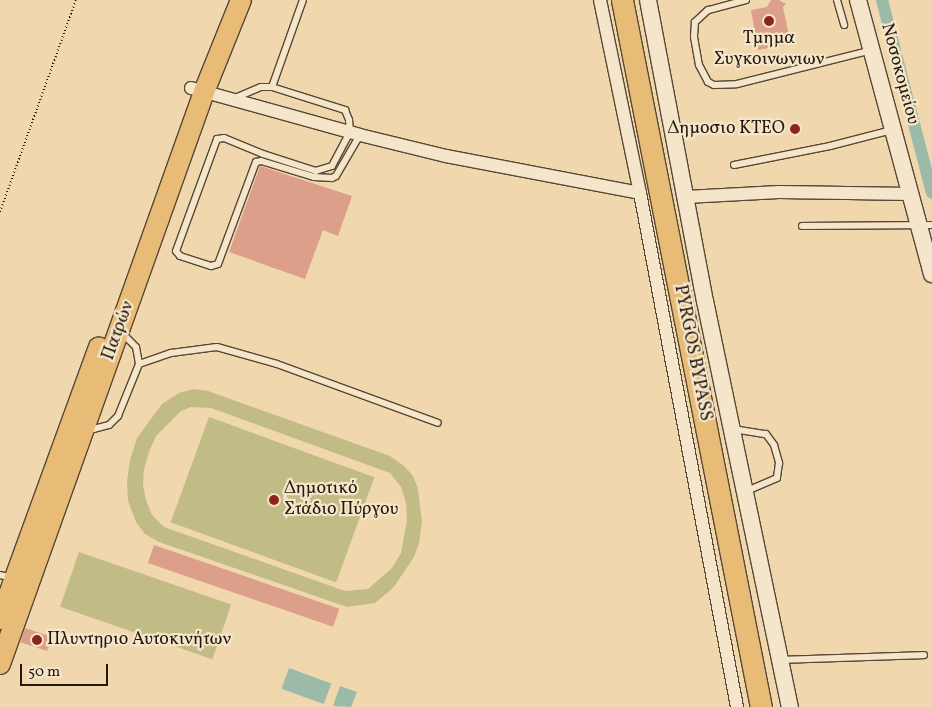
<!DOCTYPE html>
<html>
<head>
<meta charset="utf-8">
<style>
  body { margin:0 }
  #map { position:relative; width:932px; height:707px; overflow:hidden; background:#f0d7ae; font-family:Vollkorn,serif }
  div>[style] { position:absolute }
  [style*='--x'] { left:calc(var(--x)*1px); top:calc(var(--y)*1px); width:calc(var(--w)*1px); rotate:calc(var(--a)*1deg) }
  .green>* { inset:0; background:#c1bc85; transform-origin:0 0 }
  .water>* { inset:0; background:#9bbaa7; transform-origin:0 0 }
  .canal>* { height:12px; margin:-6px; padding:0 6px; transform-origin:6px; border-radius:6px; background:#9bbaa7 }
  .building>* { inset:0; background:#dca08a; transform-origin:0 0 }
  .path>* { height:2px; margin-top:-1px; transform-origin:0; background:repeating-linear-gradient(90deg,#23190b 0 1px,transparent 0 3.5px) }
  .roads { filter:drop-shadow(1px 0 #564834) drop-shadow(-1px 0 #564834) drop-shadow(0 1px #564834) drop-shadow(0 -1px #564834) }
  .service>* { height:6px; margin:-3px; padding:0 3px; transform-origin:3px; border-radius:3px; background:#f5e5ca }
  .minor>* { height:12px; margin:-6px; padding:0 6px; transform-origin:6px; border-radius:6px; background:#f5e5ca }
  .tertiary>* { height:16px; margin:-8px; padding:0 8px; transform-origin:8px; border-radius:8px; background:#f5e5ca }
  .primary>* { height:20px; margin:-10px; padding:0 10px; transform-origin:10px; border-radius:10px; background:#e8bc77 }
  .trunk>* { height:21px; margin:-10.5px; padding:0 10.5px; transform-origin:10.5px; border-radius:10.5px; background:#e8bc77 }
  .dots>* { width:14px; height:14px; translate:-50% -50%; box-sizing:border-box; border:2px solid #f5e5ca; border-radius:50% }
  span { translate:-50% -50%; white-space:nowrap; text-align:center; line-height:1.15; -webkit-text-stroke:4.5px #f5e5ca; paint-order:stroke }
  .poi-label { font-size:18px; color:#23190b }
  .right { translate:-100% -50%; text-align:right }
  .left { translate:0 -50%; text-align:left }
  .street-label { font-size:18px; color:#23190b }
  .scale { position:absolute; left:20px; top:664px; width:88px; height:22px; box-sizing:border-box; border:2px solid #23190b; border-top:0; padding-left:6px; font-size:15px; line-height:18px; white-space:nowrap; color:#23190b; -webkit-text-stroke:4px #f5e5ca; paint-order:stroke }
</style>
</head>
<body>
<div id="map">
  <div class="green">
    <i style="clip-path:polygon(evenodd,194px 389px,208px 391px,390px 456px,404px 466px,413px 476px,418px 489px,422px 522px,419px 543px,414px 557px,393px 588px,375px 603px,347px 607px,159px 542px,145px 534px,136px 522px,128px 501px,127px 481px,130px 460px,137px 438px,162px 404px,179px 393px,194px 389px,191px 407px,211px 408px,390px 473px,401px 487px,406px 503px,407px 520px,401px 553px,392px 568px,368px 589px,345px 591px,164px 527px,152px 515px,146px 500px,143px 486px,144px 469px,149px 452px,156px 436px,181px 411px,191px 407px)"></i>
    <i style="left:209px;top:417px;width:176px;height:112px;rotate:20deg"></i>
    <i style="left:79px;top:552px;width:161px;height:58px;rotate:19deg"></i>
  </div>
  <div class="water">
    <i style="left:289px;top:668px;width:45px;height:22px;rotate:20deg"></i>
    <i style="clip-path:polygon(340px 686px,357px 692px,351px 707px,333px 706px)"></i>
  </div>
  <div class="canal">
    <i style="--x:882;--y:0;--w:199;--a:75.5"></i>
  </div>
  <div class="building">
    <i style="clip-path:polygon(771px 0,779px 0,786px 4px,783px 7px,788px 31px,791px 35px,784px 45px,758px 50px,751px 10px,767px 7px)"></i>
    <i style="clip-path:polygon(260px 166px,352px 196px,338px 236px,323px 230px,305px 279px,229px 252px)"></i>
    <i style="left:154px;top:545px;width:196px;height:19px;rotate:19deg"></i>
    <i style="left:25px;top:628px;width:28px;height:15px;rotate:18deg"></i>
  </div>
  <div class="path">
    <i style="--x:0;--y:212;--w:225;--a:-70.3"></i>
  </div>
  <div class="roads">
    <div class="service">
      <i style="--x:746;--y:0;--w:39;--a:165"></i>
      <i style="--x:708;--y:10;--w:18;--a:137"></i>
      <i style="--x:695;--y:22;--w:15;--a:94"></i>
      <i style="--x:694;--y:37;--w:28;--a:80"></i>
      <i style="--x:699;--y:65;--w:19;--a:62"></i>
      <i style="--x:708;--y:82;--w:7;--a:27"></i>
      <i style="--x:714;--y:85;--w:23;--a:-2"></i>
      <i style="--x:737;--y:84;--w:139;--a:-14.1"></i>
      <i style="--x:837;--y:0;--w:26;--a:74"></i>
      <i style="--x:272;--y:87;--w:92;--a:-70.4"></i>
      <i style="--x:235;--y:98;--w:28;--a:-23"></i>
      <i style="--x:261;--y:87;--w:11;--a:0"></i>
      <i style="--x:272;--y:87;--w:77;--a:17.5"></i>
      <i style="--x:345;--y:110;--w:11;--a:68"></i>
      <i style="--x:349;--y:120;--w:12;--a:85"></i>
      <i style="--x:350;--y:132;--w:38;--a:118"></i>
      <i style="--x:332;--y:166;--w:17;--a:163"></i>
      <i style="--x:316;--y:171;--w:56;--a:-162.2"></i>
      <i style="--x:263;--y:154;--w:42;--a:-157.7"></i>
      <i style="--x:224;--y:138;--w:7;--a:172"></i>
      <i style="--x:217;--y:139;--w:119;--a:110.1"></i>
      <i style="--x:176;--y:251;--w:6;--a:51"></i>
      <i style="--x:180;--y:256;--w:33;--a:18"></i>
      <i style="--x:211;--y:266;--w:7;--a:-16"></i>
      <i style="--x:218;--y:264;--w:109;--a:-69.6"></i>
      <i style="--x:256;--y:162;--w:5;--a:-11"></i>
      <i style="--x:261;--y:161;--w:55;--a:16.8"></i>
      <i style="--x:314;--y:177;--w:18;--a:3"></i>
      <i style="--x:332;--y:178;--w:4;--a:-27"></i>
      <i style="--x:336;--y:176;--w:48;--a:-59.7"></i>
      <i style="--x:734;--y:165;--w:98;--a:-11.2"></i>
      <i style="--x:830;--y:146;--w:64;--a:-14.5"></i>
      <i style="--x:802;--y:226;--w:130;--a:-0.4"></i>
      <i style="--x:139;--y:364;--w:34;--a:-19"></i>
      <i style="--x:171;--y:353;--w:46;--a:-7.4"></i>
      <i style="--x:217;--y:347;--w:62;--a:15.8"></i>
      <i style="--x:277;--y:364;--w:171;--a:20.1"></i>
      <i style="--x:733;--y:429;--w:33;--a:9"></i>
      <i style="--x:766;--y:434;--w:14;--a:54"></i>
      <i style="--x:774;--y:445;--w:19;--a:74"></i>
      <i style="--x:779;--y:463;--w:15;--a:98"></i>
      <i style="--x:777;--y:478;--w:33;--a:157"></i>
      <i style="--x:86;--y:431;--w:24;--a:-15"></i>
      <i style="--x:109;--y:425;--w:13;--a:-45"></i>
      <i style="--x:118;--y:416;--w:56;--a:-68"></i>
      <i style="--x:139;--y:364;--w:17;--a:-100"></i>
      <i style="--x:136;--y:347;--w:20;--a:-135"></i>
      <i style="--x:0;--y:575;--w:13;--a:13"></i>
      <i style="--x:782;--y:660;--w:142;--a:-2"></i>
    </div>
    <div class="minor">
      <i style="--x:600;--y:0;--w:197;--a:78.3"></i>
      <i style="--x:640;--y:193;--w:523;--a:79.31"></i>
      <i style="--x:191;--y:88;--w:175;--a:15.5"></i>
      <i style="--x:360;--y:135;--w:89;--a:13.7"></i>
      <i style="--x:446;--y:156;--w:197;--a:10.8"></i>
      <i style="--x:686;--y:197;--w:93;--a:-3.1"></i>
      <i style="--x:779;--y:192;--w:132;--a:0.9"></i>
    </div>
    <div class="tertiary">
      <i style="--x:648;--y:0;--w:306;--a:79.3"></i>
      <i style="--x:705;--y:301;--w:415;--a:78.2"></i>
      <i style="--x:858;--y:0;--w:284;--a:74.9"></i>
    </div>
    <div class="primary">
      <i style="--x:0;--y:619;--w:289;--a:-70"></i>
      <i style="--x:0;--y:664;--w:607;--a:-70.37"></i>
      <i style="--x:204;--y:92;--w:99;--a:-68.1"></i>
    </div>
    <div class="trunk">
      <i style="--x:622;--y:0;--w:721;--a:78.88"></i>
    </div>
  </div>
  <div class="dots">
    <i style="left:769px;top:21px;background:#8f2418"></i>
    <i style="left:795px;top:129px;background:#8f2418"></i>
    <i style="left:274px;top:500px;background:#8f2418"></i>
    <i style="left:37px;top:640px;background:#8f2418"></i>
  </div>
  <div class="poi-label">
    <span style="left:769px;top:50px">Τμημα<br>Συγκοινωνιων</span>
    <span class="right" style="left:785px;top:129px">Δημοσιο ΚΤΕΟ</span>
    <span class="left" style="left:284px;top:500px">Δημοτικό<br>Στάδιο Πύργου</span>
    <span class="left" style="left:47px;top:640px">Πλυντηριο Αυτοκινήτων</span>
  </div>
  <div class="street-label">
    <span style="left:899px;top:74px;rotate:75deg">Νοσοκομείου</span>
    <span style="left:119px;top:331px;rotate:-70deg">Πατρών</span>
    <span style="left:692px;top:353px;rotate:79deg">PYRGOS BYPASS</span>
  </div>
  <div class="scale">50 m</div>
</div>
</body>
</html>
